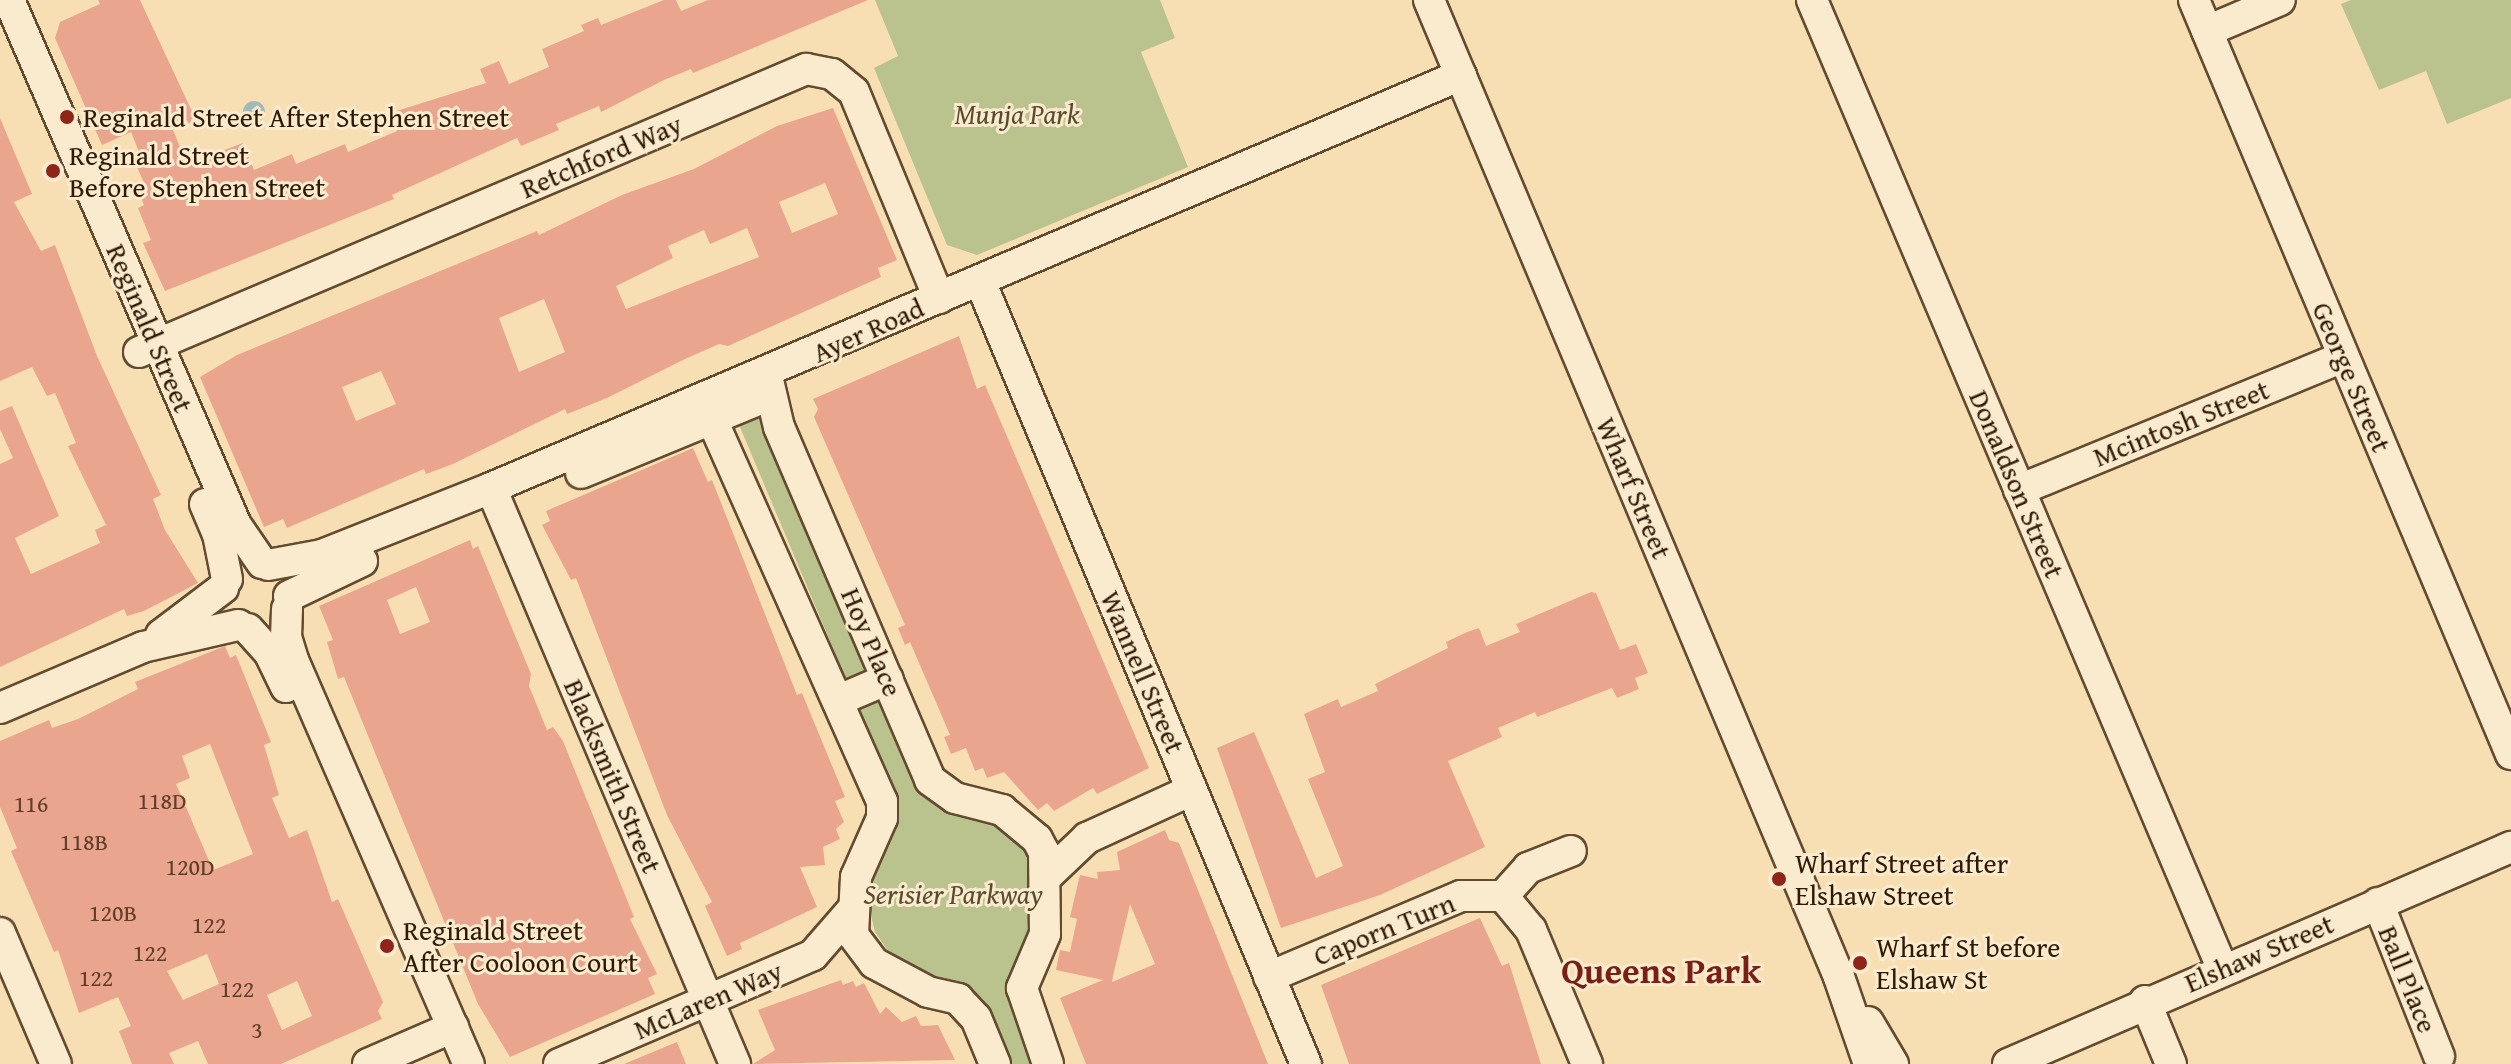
<!DOCTYPE html>
<html>
<head>
<meta charset="utf-8">
<style>
  body { margin:0 }
  #map { position:relative; width:2511px; height:1064px; overflow:hidden; background:#f8dfb3; font-family:"Gentium Book Plus",serif }
  div>[style] { position:absolute }
  [style*='--x'] { left:calc(var(--x)*1px); top:calc(var(--y)*1px); width:calc(var(--w)*1px); rotate:calc(var(--a)*1deg) }
  .green>* { inset:0; background:#bac28e }
  .water>* { inset:0; background:#a2bab8 }
  .round { border-radius:50% }
  .building>* { inset:0; background:#eaa58e }
  .roads { filter:drop-shadow(2px 0 #634b30) drop-shadow(-2px 0 #634b30) drop-shadow(0 2px #634b30) drop-shadow(0 -2px #634b30) }
  .minor>* { height:30px; margin:-15px; padding:0 15px; transform-origin:15px; border-radius:15px; background:#faeace }
  .dots>* { width:22px; height:22px; translate:-50% -50%; box-sizing:border-box; border:4px solid #faeace; border-radius:50% }
  span { translate:-50% -50%; white-space:nowrap; text-align:center; line-height:1.15; -webkit-text-stroke:6px #faeace; paint-order:stroke }
  .number-label { font-size:24px; color:#5f3d27 }
  .number-label span { -webkit-text-stroke-width:0 }
  .park-label { font-size:28px; color:#5a4c2e; font-style:italic }
  .poi-label { font-size:28px; color:#311a05 }
  .left { translate:0 -50%; text-align:left }
  .street-label { font-size:28px; color:#311a05 }
  .district-label { font-size:36px; color:#7a1f14; font-weight:700 }
</style>
</head>
<body>
<div id="map">
  <div class="green">
    <i style="clip-path:polygon(875px 0,1160px 0,1175px 38px,1141px 52px,1188px 167px,977px 255px,947px 245px,874px 68px,898px 56px)"></i>
    <i style="clip-path:polygon(2351px 0,2511px 0,2511px 98px,2447px 124px,2426px 71px,2379px 90px,2341px 4px)"></i>
    <i style="clip-path:polygon(761px 409px,925px 791px,981px 812px,1020px 839px,1034px 869px,1033px 927px,1007px 984px,1037px 1064px,1007px 1064px,978px 996px,893px 958px,875px 932px,867px 900px,873px 863px,897px 800px,737px 420px)"></i>
  </div>
  <div class="water">
    <i class="round" style="left:243px;top:101px;width:22px;height:22px"></i>
  </div>
  <div class="building">
    <i style="clip-path:polygon(98px 0,140px 0,196px 120px,173px 130px,187px 164px,243px 143px,254px 170px,292px 154px,296px 164px,345px 144px,348px 152px,397px 131px,390px 113px,486px 83px,480px 69px,499px 61px,509px 84px,549px 67px,542px 49px,584px 31px,581px 25px,598px 18px,601px 25px,664px 0,676px 0,681px 11px,708px 0,868px 0,693px 73px,691px 69px,664px 80px,601px 112px,599px 106px,556px 124px,559px 130px,521px 146px,517px 138px,392px 195px,394px 199px,165px 291px,143px 243px,151px 240px,138px 208px,144px 205px,137px 189px,145px 185px,136px 165px,143px 162px,131px 132px,102px 145px,55px 38px,60px 22px,100px 4px)"></i>
    <i style="clip-path:polygon(evenodd,833px 108px,897px 260px,878px 268px,881px 277px,728px 346px,719px 344px,685px 359px,607px 398px,567px 414px,565px 409px,453px 464px,426px 474px,424px 469px,287px 528px,283px 519px,264px 527px,200px 377px,237px 355px,537px 231px,539px 235px,622px 195px,694px 169px,777px 126px,833px 108px,825px 183px,838px 214px,792px 233px,779px 202px,825px 183px,833px 108px,747px 228px,759px 257px,626px 309px,616px 286px,673px 258px,668px 246px,704px 230px,710px 244px,747px 228px,833px 108px,544px 299px,565px 352px,519px 372px,499px 318px,544px 299px,833px 108px,381px 371px,396px 404px,356px 421px,342px 387px,381px 371px)"></i>
    <i style="clip-path:polygon(0 118px,32px 194px,14px 202px,41px 251px,55px 245px,97px 356px,161px 495px,153px 499px,165px 530px,198px 583px,144px 611px,127px 616px,124px 609px,0 667px,0 464px,13px 458px,0 429px,0 411px,12px 406px,59px 516px,15px 538px,31px 574px,100px 543px,95px 530px,106px 525px,68px 446px,76px 443px,55px 393px,47px 396px,32px 367px,0 381px)"></i>
    <i style="clip-path:polygon(959px 336px,977px 389px,985px 385px,1149px 768px,1097px 794px,1093px 788px,1054px 811px,1047px 803px,1038px 810px,1004px 772px,987px 778px,983px 768px,975px 771px,966px 748px,951px 754px,944px 737px,950px 735px,935px 700px,910px 642px,905px 645px,898px 628px,905px 625px,814px 417px,818px 409px,813px 399px)"></i>
    <i style="clip-path:polygon(693px 448px,708px 482px,712px 480px,797px 695px,802px 693px,845px 797px,835px 801px,844px 822px,836px 829px,840px 839px,823px 847px,825px 865px,800px 867px,817px 907px,740px 943px,742px 949px,727px 956px,705px 906px,712px 902px,667px 815px,576px 578px,571px 580px,542px 525px,550px 521px,546px 511px)"></i>
    <i style="clip-path:polygon(evenodd,470px 540px,473px 549px,478px 546px,531px 674px,529px 686px,547px 730px,553px 727px,563px 741px,634px 917px,630px 919px,657px 974px,648px 978px,655px 994px,510px 1057px,478px 1004px,344px 677px,338px 679px,327px 642px,333px 640px,319px 606px,470px 540px,416px 587px,430px 622px,400px 634px,387px 600px,416px 587px)"></i>
    <i style="clip-path:polygon(1591px 592px,1596px 593px,1620px 650px,1636px 644px,1648px 673px,1635px 678px,1639px 689px,1617px 698px,1612px 688px,1537px 717px,1535px 712px,1498px 728px,1502px 737px,1448px 761px,1485px 847px,1380px 895px,1281px 928px,1217px 748px,1254px 732px,1316px 878px,1343px 866px,1308px 779px,1325px 772px,1304px 714px,1338px 699px,1341px 707px,1378px 691px,1375px 684px,1448px 648px,1446px 642px,1467px 632px,1479px 628px,1486px 646px,1520px 632px,1516px 624px)"></i>
    <i style="clip-path:polygon(evenodd,225px 646px,230px 658px,236px 655px,271px 742px,264px 745px,279px 795px,272px 798px,289px 838px,307px 830px,332px 902px,338px 899px,383px 1002px,378px 1011px,382px 1019px,281px 1064px,208px 1064px,198px 1041px,169px 1053px,174px 1064px,132px 1064px,119px 1031px,131px 1026px,118px 997px,79px 1013px,58px 950px,54px 952px,11px 851px,17px 848px,0 807px,0 741px,49px 720px,52px 728px,78px 719px,138px 689px,135px 682px,225px 646px,210px 744px,253px 854px,213px 870px,176px 784px,190px 778px,182px 756px,210px 744px,225px 646px,207px 954px,219px 984px,183px 1000px,167px 971px,207px 954px,225px 646px,297px 981px,312px 1016px,282px 1030px,267px 995px,297px 981px)"></i>
    <i style="clip-path:polygon(evenodd,1165px 830px,1169px 840px,1179px 843px,1268px 1064px,1086px 1064px,1060px 998px,1103px 980px,1056px 970px,1060px 950px,1070px 952px,1077px 919px,1070px 917px,1080px 875px,1098px 879px,1097px 872px,1120px 870px,1117px 852px,1165px 830px,1130px 904px,1155px 964px,1112px 982px,1113px 976px,1130px 904px)"></i>
    <i style="clip-path:polygon(1480px 918px,1502px 966px,1509px 963px,1541px 1064px,1349px 1064px,1321px 985px)"></i>
    <i style="clip-path:polygon(841px 980px,843px 985px,853px 981px,856px 987px,864px 983px,880px 1014px,886px 1007px,902px 1022px,916px 1016px,921px 1026px,938px 1025px,955px 1060px,753px 1064px,775px 1050px,758px 1010px)"></i>
    <i style="clip-path:polygon(677px 1042px,686px 1064px,624px 1064px)"></i>
  </div>
  <div class="roads">
    <div class="minor">
      <i style="--x:9;--y:0;--w:572;--a:66.62"></i>
      <i style="--x:236;--y:525;--w:46;--a:55.6"></i>
      <i style="--x:1429;--y:0;--w:1060;--a:67.23"></i>
      <i style="--x:1839;--y:977;--w:92;--a:71"></i>
      <i style="--x:1812;--y:0;--w:1051;--a:67.04"></i>
      <i style="--x:2194;--y:0;--w:818;--a:67.2"></i>
      <i style="--x:2207;--y:31;--w:79;--a:-23"></i>
      <i style="--x:980;--y:281;--w:848;--a:67.4"></i>
      <i style="--x:139;--y:352;--w:725;--a:-22.99"></i>
      <i style="--x:806;--y:69;--w:26;--a:11"></i>
      <i style="--x:832;--y:74;--w:28;--a:39"></i>
      <i style="--x:854;--y:92;--w:223;--a:67.6"></i>
      <i style="--x:767;--y:376;--w:52;--a:76.8"></i>
      <i style="--x:779;--y:427;--w:384;--a:66.8"></i>
      <i style="--x:930;--y:780;--w:31;--a:36"></i>
      <i style="--x:955;--y:798;--w:49;--a:14.3"></i>
      <i style="--x:1002;--y:810;--w:45;--a:39.6"></i>
      <i style="--x:1037;--y:839;--w:15;--a:62"></i>
      <i style="--x:1044;--y:852;--w:82;--a:89.3"></i>
      <i style="--x:1045;--y:934;--w:59;--a:113.1"></i>
      <i style="--x:1022;--y:988;--w:80;--a:71.1"></i>
      <i style="--x:705;--y:404;--w:435;--a:66"></i>
      <i style="--x:882;--y:801;--w:17;--a:90"></i>
      <i style="--x:882;--y:818;--w:64;--a:113.8"></i>
      <i style="--x:856;--y:877;--w:58;--a:93"></i>
      <i style="--x:853;--y:935;--w:35;--a:53"></i>
      <i style="--x:874;--y:963;--w:61;--a:28.2"></i>
      <i style="--x:928;--y:992;--w:31;--a:13"></i>
      <i style="--x:958;--y:999;--w:26;--a:47"></i>
      <i style="--x:976;--y:1018;--w:50;--a:67.6"></i>
      <i style="--x:581;--y:473;--w:199;--a:-22.4"></i>
      <i style="--x:491;--y:488;--w:626;--a:67.04"></i>
      <i style="--x:2019;--y:490;--w:350;--a:-22.3"></i>
      <i style="--x:205;--y:504;--w:33;--a:67"></i>
      <i style="--x:218;--y:534;--w:46;--a:78.7"></i>
      <i style="--x:268;--y:565;--w:55;--a:-10.5"></i>
      <i style="--x:322;--y:555;--w:182;--a:-21.6"></i>
      <i style="--x:491;--y:488;--w:1054;--a:-23.06"></i>
      <i style="--x:289;--y:596;--w:81;--a:-25.6"></i>
      <i style="--x:287;--y:609;--w:28;--a:92"></i>
      <i style="--x:286;--y:637;--w:24;--a:73"></i>
      <i style="--x:293;--y:660;--w:441;--a:66.5"></i>
      <i style="--x:248;--y:629;--w:31;--a:48"></i>
      <i style="--x:269;--y:652;--w:39;--a:64"></i>
      <i style="--x:161;--y:635;--w:78;--a:-37.2"></i>
      <i style="--x:839;--y:700;--w:53;--a:-23.2"></i>
      <i style="--x:0;--y:708;--w:155;--a:-23.1"></i>
      <i style="--x:143;--y:647;--w:98;--a:-13"></i>
      <i style="--x:1048;--y:875;--w:54;--a:-43.5"></i>
      <i style="--x:1087;--y:838;--w:115;--a:-24.6"></i>
      <i style="--x:1503;--y:896;--w:38;--a:-48"></i>
      <i style="--x:1528;--y:868;--w:46;--a:-21.6"></i>
      <i style="--x:2378;--y:903;--w:165;--a:68.3"></i>
      <i style="--x:0;--y:933;--w:142;--a:66.9"></i>
      <i style="--x:1269;--y:977;--w:208;--a:-22.9"></i>
      <i style="--x:1461;--y:896;--w:42;--a:0"></i>
      <i style="--x:1503;--y:896;--w:44;--a:50.5"></i>
      <i style="--x:1531;--y:930;--w:145;--a:67.3"></i>
      <i style="--x:2145;--y:1001;--w:68;--a:67.6"></i>
      <i style="--x:1868;--y:1022;--w:49;--a:59.2"></i>
      <i style="--x:368;--y:1064;--w:93;--a:-23.5"></i>
      <i style="--x:559;--y:1064;--w:276;--a:-23.2"></i>
      <i style="--x:813;--y:955;--w:61;--a:-49"></i>
      <i style="--x:2008;--y:1064;--w:548;--a:-23.34"></i>
    </div>
  </div>
  <div class="dots">
    <i style="left:67px;top:117px;background:#8f2418"></i>
    <i style="left:53px;top:171px;background:#8f2418"></i>
    <i style="left:1779px;top:879px;background:#8f2418"></i>
    <i style="left:387px;top:946px;background:#8f2418"></i>
    <i style="left:1860px;top:963px;background:#8f2418"></i>
  </div>
  <div class="number-label">
    <span style="left:162px;top:801px">118D</span>
    <span style="left:31px;top:804px">116</span>
    <span style="left:84px;top:842px">118B</span>
    <span style="left:190px;top:867px">120D</span>
    <span style="left:113px;top:913px">120B</span>
    <span style="left:209px;top:925px">122</span>
    <span style="left:150px;top:953px">122</span>
    <span style="left:96px;top:978px">122</span>
    <span style="left:237px;top:989px">122</span>
    <span style="left:257px;top:1030px">3</span>
  </div>
  <div class="park-label">
    <span style="left:1017px;top:114px">Munja Park</span>
    <span style="left:953px;top:894px">Serisier Parkway</span>
  </div>
  <div class="poi-label">
    <span class="left" style="left:83px;top:117px">Reginald Street After Stephen Street</span>
    <span class="left" style="left:69px;top:171px">Reginald Street<br>Before Stephen Street</span>
    <span class="left" style="left:1795px;top:879px">Wharf Street after<br>Elshaw Street</span>
    <span class="left" style="left:403px;top:946px">Reginald Street<br>After Cooloon Court</span>
    <span class="left" style="left:1876px;top:963px">Wharf St before<br>Elshaw St</span>
  </div>
  <div class="street-label">
    <span style="left:601px;top:156px;rotate:-23deg">Retchford Way</span>
    <span style="left:150px;top:328px;rotate:67deg">Reginald Street</span>
    <span style="left:868px;top:330px;rotate:-24deg">Ayer Road</span>
    <span style="left:2352px;top:377px;rotate:67deg">George Street</span>
    <span style="left:2181px;top:423px;rotate:-22deg">Mcintosh Street</span>
    <span style="left:2017px;top:484px;rotate:67deg">Donaldson Street</span>
    <span style="left:1634px;top:488px;rotate:67deg">Wharf Street</span>
    <span style="left:872px;top:642px;rotate:67deg">Hoy Place</span>
    <span style="left:1143px;top:672px;rotate:67deg">Wannell Street</span>
    <span style="left:613px;top:776px;rotate:67deg">Blacksmith Street</span>
    <span style="left:1384px;top:929px;rotate:-22deg">Caporn Turn</span>
    <span style="left:2259px;top:953px;rotate:-23deg">Elshaw Street</span>
    <span style="left:2408px;top:979px;rotate:68deg">Ball Place</span>
    <span style="left:708px;top:1000px;rotate:-23deg">McLaren Way</span>
  </div>
  <div class="district-label">
    <span style="left:1661px;top:970px">Queens Park</span>
  </div>
</div>
</body>
</html>
